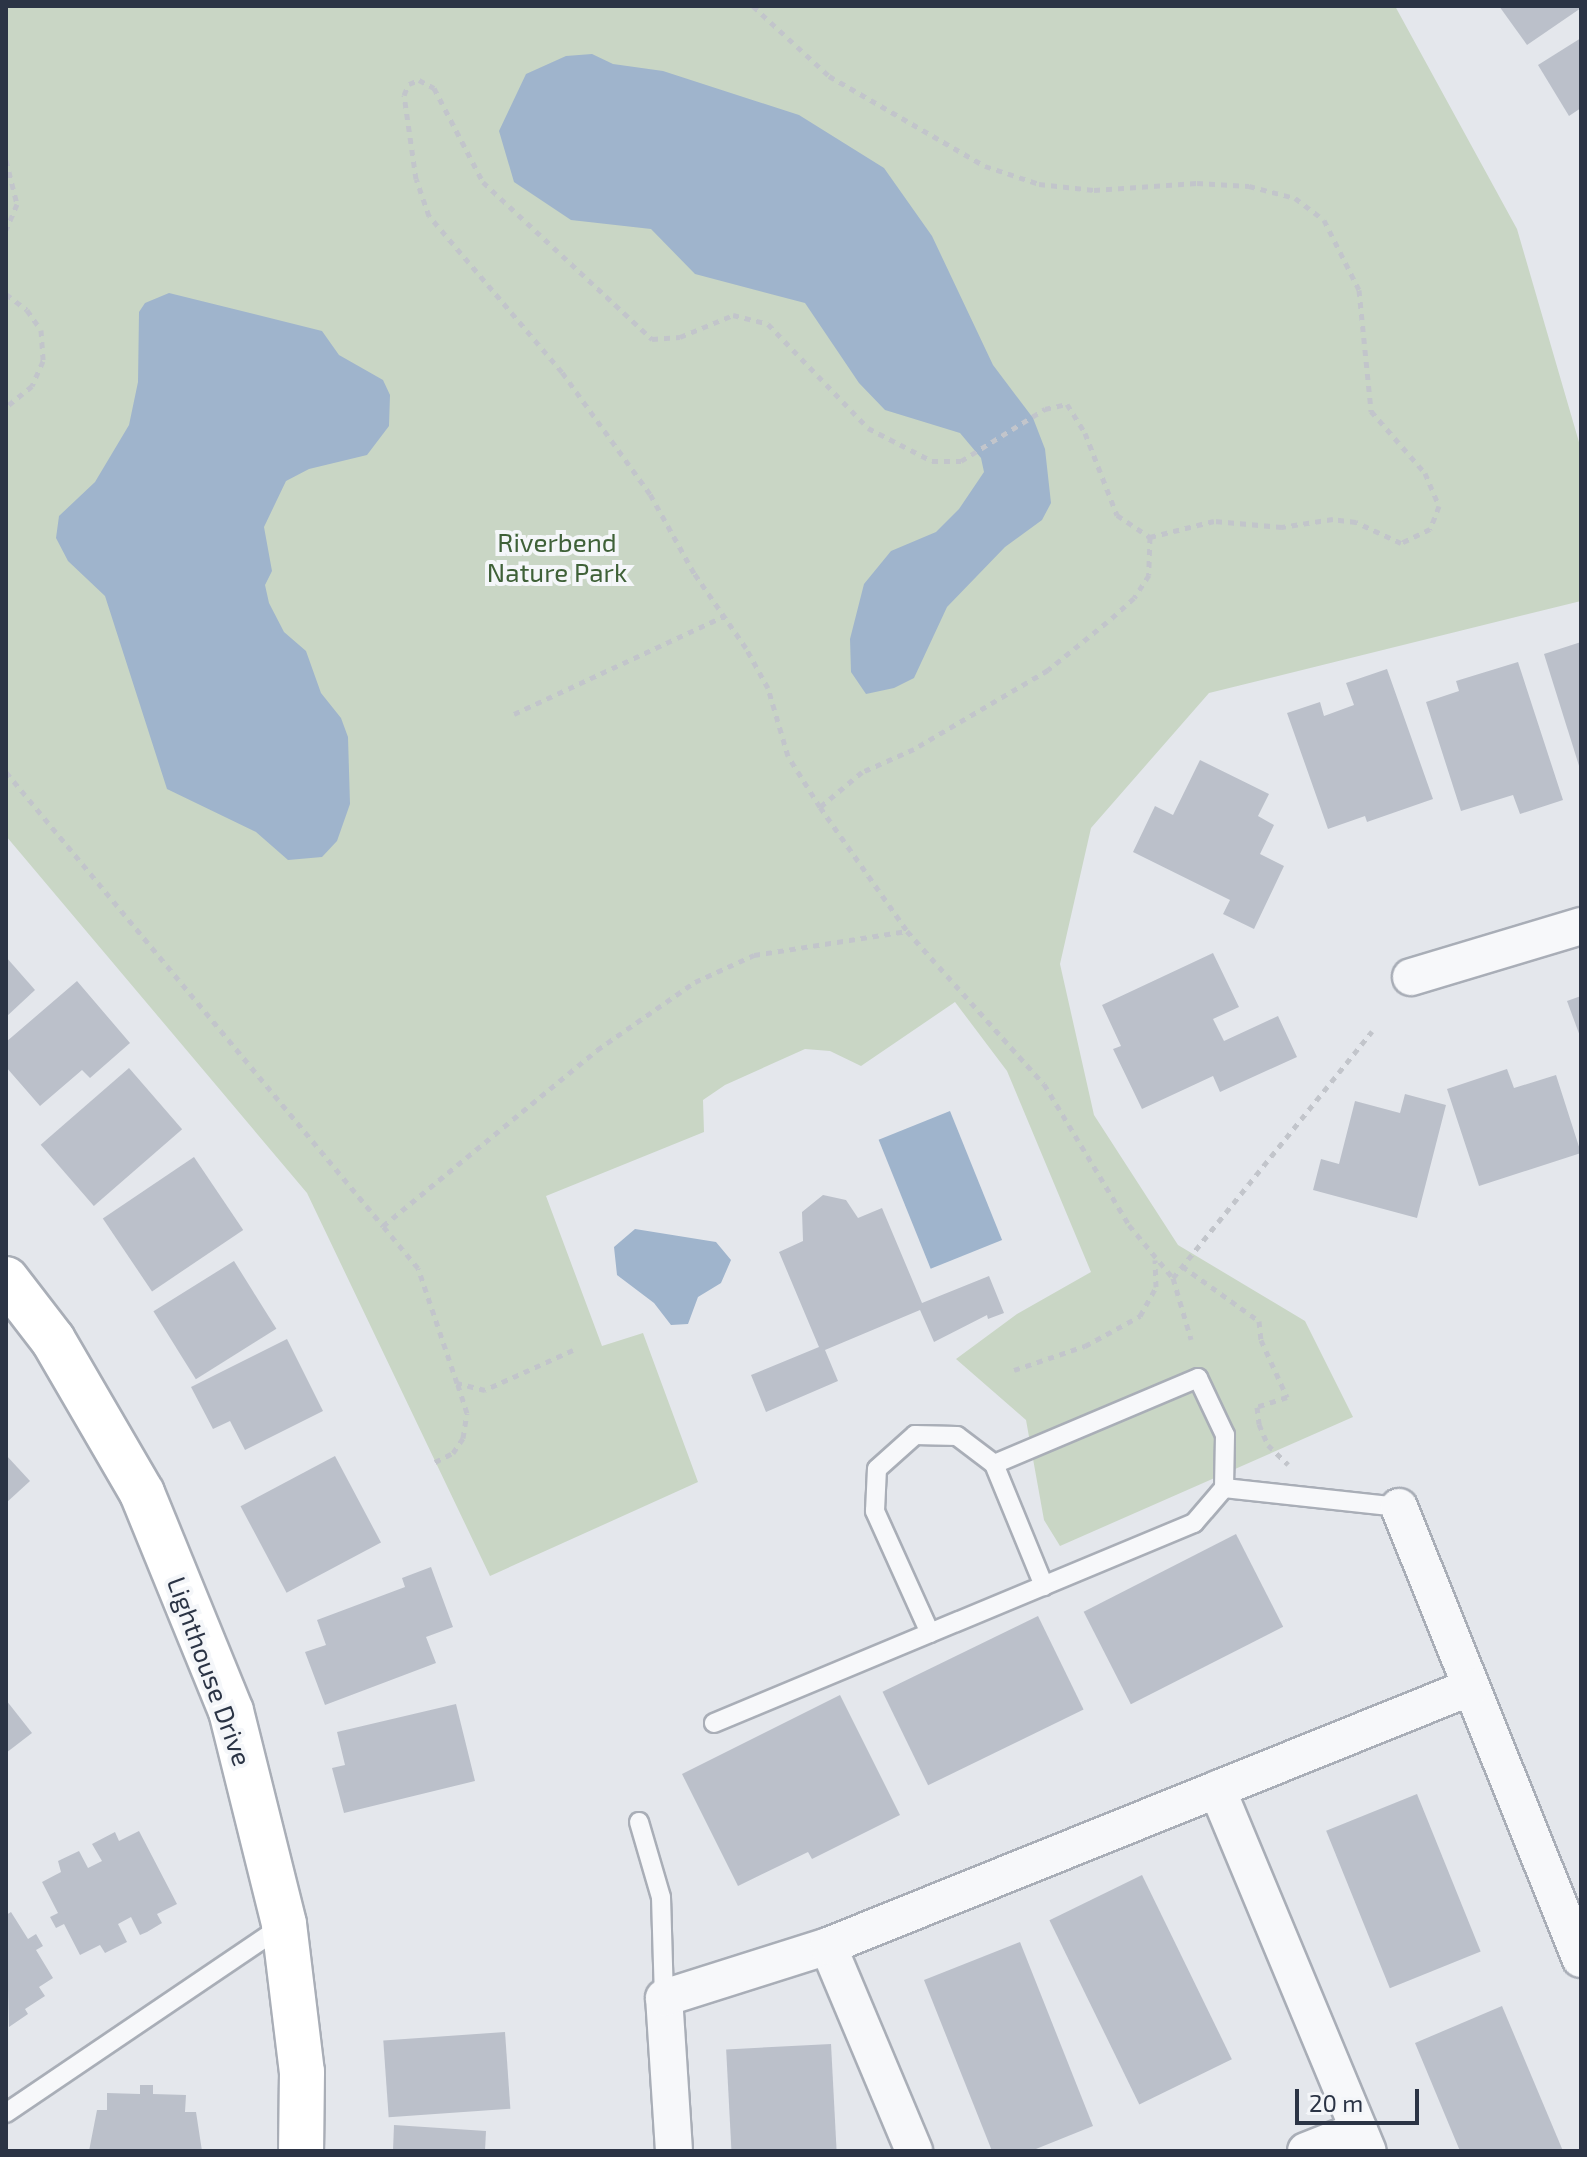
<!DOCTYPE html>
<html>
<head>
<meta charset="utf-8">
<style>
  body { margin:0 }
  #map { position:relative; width:1587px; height:2157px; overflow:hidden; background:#e4e7ec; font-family:"Exo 2",sans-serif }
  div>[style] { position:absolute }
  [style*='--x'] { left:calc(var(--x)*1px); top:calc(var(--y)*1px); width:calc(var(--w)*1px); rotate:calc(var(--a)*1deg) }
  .green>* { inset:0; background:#c9d6c5 }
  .water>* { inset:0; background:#9fb4cc; transform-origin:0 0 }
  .building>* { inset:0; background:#bbc0ca; transform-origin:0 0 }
  .path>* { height:5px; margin-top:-2.5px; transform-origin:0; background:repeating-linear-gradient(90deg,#c2c5cb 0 6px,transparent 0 12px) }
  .roads { filter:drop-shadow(2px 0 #a9aeb7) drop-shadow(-2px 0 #a9aeb7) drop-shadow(0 2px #a9aeb7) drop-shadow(0 -2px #a9aeb7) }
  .lane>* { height:18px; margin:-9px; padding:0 9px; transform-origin:9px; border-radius:9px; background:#f7f8fa }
  .street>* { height:36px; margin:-18px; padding:0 18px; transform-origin:18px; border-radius:18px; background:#f7f8fa }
  .secondary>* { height:44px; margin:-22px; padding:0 22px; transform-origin:22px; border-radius:22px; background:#fff }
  span { translate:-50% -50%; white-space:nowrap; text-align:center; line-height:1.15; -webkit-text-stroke:8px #f4f6f9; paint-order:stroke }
  .park-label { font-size:26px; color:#3f6138 }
  .street-label { font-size:26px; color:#2b3445 }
  .frame { position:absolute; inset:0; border:8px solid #2b3445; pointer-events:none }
  .scale { position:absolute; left:1295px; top:2089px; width:124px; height:36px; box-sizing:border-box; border:4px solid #2b3445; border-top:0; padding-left:10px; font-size:24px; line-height:28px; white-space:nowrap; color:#2b3445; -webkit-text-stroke:6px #f4f6f9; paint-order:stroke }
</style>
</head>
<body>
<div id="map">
  <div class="green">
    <i style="clip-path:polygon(6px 6px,1395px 6px,1517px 229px,1581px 449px,1581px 601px,1209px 693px,1091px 828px,1060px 964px,1094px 1115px,1178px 1245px,1305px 1321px,1353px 1417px,1060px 1546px,1044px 1520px,1026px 1420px,956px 1359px,1017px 1314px,1091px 1272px,1007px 1071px,955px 1002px,861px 1066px,830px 1051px,805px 1049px,725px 1085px,703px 1100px,704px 1132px,546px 1196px,602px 1346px,643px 1333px,698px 1482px,490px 1576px,307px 1193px,6px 836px)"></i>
  </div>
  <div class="water">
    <i style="clip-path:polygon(592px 54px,613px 64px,663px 71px,799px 115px,884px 168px,932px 236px,993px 365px,1033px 418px,1045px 449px,1051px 503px,1042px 520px,1005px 547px,947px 607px,914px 678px,894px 688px,866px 694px,851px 672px,850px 639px,864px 584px,891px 551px,936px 532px,959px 509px,984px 472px,981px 458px,960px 433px,885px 410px,859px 383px,805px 303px,695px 274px,651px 229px,571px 220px,514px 182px,499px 131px,526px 74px,566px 56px)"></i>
    <i style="clip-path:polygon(169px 293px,322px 331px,339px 355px,383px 380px,390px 395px,389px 426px,367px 455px,309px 469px,286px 481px,264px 527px,272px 571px,265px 585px,269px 603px,284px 632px,306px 651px,321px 693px,341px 718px,348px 737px,350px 804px,337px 841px,322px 857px,288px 860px,256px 832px,167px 789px,105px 596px,68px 561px,56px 538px,59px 516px,95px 482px,129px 425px,138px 382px,139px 312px,145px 303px)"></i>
    <i style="left:950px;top:1111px;width:139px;height:77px;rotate:68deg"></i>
    <i style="clip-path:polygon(635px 1229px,716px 1242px,731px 1260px,721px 1283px,698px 1297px,688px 1324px,671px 1325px,654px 1303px,617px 1275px,614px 1247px)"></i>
  </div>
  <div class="building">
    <i style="clip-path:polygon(1499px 6px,1581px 6px,1581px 8px,1527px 45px)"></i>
    <i style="clip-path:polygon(1581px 38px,1581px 108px,1569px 116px,1538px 65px)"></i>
    <i style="clip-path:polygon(1581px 642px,1581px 769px,1580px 769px,1544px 654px)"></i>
    <i style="clip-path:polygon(1518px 662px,1563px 800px,1520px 814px,1513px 795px,1461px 811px,1426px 702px,1459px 691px,1456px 681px)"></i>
    <i style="clip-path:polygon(1387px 669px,1433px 799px,1367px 822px,1365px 816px,1328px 829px,1287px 713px,1320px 702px,1324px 716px,1354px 705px,1346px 683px)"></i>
    <i style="clip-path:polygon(1200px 760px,1269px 794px,1258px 816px,1274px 825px,1260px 854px,1284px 866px,1254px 929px,1223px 914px,1230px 900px,1133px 852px,1155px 806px,1173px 815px)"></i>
    <i style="clip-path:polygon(1213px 953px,1239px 1007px,1213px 1019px,1224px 1041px,1278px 1016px,1297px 1057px,1220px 1092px,1213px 1076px,1142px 1109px,1113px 1049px,1121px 1046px,1102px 1005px)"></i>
    <i style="clip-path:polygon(6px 957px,35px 990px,6px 1017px)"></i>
    <i style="clip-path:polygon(77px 981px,130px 1043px,90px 1078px,82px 1070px,40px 1106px,6px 1067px,6px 1042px)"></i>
    <i style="clip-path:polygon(1581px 996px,1581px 1039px,1567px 1001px)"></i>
    <i style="left:129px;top:1068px;width:81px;height:117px;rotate:49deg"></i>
    <i style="clip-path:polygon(1507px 1069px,1514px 1088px,1556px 1075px,1581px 1153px,1479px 1186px,1447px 1089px)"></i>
    <i style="clip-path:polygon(1405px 1094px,1446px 1105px,1417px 1218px,1313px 1190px,1321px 1159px,1339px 1164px,1355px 1101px,1400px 1113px)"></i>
    <i style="left:194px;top:1157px;width:88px;height:110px;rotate:56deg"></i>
    <i style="clip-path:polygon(823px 1195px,846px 1200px,858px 1218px,882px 1208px,922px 1303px,989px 1276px,1004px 1313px,988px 1319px,987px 1315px,934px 1342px,920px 1310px,825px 1350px,838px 1381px,766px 1412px,751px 1375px,819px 1347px,779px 1252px,803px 1241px,802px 1212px)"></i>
    <i style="left:234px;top:1261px;width:80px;height:95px;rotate:58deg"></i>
    <i style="clip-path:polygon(287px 1339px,323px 1411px,245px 1450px,230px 1421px,213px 1429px,191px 1387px)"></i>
    <i style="clip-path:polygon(6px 1455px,30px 1481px,6px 1503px)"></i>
    <i style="left:335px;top:1456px;width:98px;height:107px;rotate:62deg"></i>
    <i style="left:1236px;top:1534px;width:104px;height:171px;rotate:63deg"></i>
    <i style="clip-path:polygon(431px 1567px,453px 1627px,426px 1637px,436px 1663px,325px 1705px,305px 1652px,326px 1645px,317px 1620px,405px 1587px,402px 1578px)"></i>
    <i style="left:1038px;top:1616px;width:104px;height:173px;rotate:64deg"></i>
    <i style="clip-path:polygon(840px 1695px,900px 1815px,812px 1859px,808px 1852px,738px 1886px,682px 1774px)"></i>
    <i style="clip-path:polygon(6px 1700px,32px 1733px,6px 1753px)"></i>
    <i style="clip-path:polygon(456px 1704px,475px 1781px,344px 1813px,332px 1768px,345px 1765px,337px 1732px)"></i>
    <i style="left:1417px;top:1794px;width:170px;height:98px;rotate:68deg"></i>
    <i style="clip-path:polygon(139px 1831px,177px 1904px,157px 1914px,162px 1923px,147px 1932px,140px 1935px,131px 1917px,118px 1924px,127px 1942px,105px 1953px,100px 1945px,80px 1955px,64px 1924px,56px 1928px,50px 1917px,58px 1913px,42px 1882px,61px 1872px,58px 1861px,79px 1851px,88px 1868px,102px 1861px,92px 1844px,115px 1832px,119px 1841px)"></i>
    <i style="left:1142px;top:1875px;width:205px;height:103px;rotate:64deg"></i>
    <i style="clip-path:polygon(11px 1912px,28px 1939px,36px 1934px,43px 1946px,36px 1950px,53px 1978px,39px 1987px,45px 1996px,25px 2009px,28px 2014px,9px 2027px,6px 1915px)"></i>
    <i style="clip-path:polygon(1020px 1942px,1093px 2126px,1031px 2151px,992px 2151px,924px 1980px)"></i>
    <i style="clip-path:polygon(1502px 2006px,1563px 2151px,1460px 2151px,1415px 2043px)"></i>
    <i style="left:505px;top:2032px;width:77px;height:122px;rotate:86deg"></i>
    <i style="left:831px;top:2044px;width:107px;height:105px;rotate:87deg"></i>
    <i style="clip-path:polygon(140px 2085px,153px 2085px,153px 2094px,186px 2095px,185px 2112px,196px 2112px,202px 2151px,89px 2151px,97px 2110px,107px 2110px,107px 2093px,140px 2094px)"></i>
    <i style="clip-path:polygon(394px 2125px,486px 2131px,485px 2151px,393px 2151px)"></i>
  </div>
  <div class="path">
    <i style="--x:753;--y:6;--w:103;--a:42.6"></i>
    <i style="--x:829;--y:76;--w:180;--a:30"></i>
    <i style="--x:985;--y:166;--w:57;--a:18.4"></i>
    <i style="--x:1039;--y:184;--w:55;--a:6.2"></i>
    <i style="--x:1094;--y:190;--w:103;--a:-3.9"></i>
    <i style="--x:1197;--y:183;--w:52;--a:3.3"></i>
    <i style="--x:1249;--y:186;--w:48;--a:14.6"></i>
    <i style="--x:1295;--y:198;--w:36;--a:37"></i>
    <i style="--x:1324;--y:220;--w:78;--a:63.4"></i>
    <i style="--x:1359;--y:290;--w:122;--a:84.3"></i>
    <i style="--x:1371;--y:411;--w:82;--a:48.9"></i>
    <i style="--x:1425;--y:473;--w:36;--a:67"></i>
    <i style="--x:1439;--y:506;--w:25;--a:111"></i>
    <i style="--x:1430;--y:529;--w:32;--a:154"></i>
    <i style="--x:1401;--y:543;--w:50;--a:-155"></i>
    <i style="--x:1356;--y:522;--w:23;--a:-173"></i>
    <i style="--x:1333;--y:519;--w:52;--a:171.1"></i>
    <i style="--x:1282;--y:527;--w:68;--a:-175"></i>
    <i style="--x:1214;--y:521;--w:66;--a:166"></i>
    <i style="--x:1150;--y:537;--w:38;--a:92"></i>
    <i style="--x:1149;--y:575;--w:27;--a:123"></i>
    <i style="--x:1134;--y:598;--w:36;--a:138"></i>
    <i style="--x:1107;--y:622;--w:76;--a:140.9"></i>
    <i style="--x:1048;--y:670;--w:156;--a:149.5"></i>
    <i style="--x:914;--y:749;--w:57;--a:156.1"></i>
    <i style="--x:862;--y:772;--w:55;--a:140.2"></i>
    <i style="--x:820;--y:807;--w:151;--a:54.9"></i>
    <i style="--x:907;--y:931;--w:205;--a:48.2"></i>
    <i style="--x:1044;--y:1084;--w:165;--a:58.9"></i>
    <i style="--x:1129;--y:1225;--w:69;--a:50.3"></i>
    <i style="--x:1173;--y:1278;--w:317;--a:-51.1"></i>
    <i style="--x:6;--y:160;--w:45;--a:76"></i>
    <i style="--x:17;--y:204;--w:28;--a:113"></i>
    <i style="--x:6;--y:294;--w:26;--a:37"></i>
    <i style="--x:27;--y:310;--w:24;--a:55"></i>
    <i style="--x:41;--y:330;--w:31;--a:86"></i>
    <i style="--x:43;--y:361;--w:27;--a:114"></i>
    <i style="--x:32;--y:386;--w:33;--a:141"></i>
    <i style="--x:514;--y:714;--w:232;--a:-25"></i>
    <i style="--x:6;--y:772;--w:590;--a:50.29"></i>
    <i style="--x:820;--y:807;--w:60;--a:-122.1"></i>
    <i style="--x:788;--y:756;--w:71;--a:-106.4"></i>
    <i style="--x:768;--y:688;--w:46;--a:-118.8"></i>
    <i style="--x:746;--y:648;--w:91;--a:-124.7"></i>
    <i style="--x:694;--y:573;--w:90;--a:-119.1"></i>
    <i style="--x:650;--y:494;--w:150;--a:-125.8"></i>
    <i style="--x:562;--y:372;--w:205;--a:-130.4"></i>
    <i style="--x:429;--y:216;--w:39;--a:-109"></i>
    <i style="--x:416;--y:179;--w:85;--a:-98.1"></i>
    <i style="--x:404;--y:95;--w:12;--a:-66"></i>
    <i style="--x:409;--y:84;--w:11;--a:-22"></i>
    <i style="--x:419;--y:80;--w:17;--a:28"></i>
    <i style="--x:434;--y:88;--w:106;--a:62.5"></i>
    <i style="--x:483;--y:182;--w:231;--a:42.9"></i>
    <i style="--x:652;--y:339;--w:28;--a:-4"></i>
    <i style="--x:680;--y:337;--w:57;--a:-22.5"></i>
    <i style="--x:733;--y:315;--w:36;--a:14"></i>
    <i style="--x:768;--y:324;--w:144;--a:46.1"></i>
    <i style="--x:868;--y:428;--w:72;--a:27.3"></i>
    <i style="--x:932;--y:461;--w:29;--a:0"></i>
    <i style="--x:961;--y:461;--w:99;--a:-31.8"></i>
    <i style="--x:1045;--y:409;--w:23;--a:-13"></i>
    <i style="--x:1067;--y:404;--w:34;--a:58"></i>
    <i style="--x:1085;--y:433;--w:88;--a:68.7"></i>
    <i style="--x:1117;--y:515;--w:40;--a:34"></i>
    <i style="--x:1182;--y:1266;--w:95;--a:35.5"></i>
    <i style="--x:1259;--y:1321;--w:19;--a:84"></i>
    <i style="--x:1261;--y:1340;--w:63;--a:65.5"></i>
    <i style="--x:1287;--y:1397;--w:32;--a:162"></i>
    <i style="--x:1257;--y:1407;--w:17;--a:83"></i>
    <i style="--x:1259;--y:1424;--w:23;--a:67"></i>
    <i style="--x:1268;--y:1445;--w:28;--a:44"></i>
    <i style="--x:1173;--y:1278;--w:64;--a:73.6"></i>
    <i style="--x:573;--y:1350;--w:97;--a:155.6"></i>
    <i style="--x:485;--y:1390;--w:29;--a:-166"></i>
    <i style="--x:457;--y:1383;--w:121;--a:-108.7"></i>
    <i style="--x:418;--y:1268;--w:55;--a:-129.8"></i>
    <i style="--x:383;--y:1226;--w:277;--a:-39.4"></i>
    <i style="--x:597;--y:1050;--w:119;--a:-34.8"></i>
    <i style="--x:695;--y:982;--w:65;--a:-24.6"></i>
    <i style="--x:754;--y:955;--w:155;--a:-8.9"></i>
    <i style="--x:1014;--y:1370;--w:75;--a:-18.7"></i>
    <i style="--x:1085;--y:1346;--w:63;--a:-28.6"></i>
    <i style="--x:1140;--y:1316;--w:33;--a:-61"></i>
    <i style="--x:1156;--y:1287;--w:27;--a:-92"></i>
    <i style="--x:435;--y:1462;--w:20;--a:-27"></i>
    <i style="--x:453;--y:1453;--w:18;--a:-56"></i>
    <i style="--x:463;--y:1438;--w:25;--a:-81"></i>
    <i style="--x:467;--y:1413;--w:32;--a:-108"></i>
  </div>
  <div class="roads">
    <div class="lane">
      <i style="--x:1224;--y:1488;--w:176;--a:6.2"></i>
      <i style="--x:930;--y:1633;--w:134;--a:-114.3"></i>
      <i style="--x:875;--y:1511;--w:42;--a:-87.3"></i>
      <i style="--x:877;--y:1469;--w:51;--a:-41.8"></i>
      <i style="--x:915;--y:1435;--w:42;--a:1.4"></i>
      <i style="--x:957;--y:1436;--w:46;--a:37.1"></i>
      <i style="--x:994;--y:1464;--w:132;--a:67.7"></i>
      <i style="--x:714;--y:1723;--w:520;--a:-22.62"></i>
      <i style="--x:1194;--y:1523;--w:46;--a:-49.4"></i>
      <i style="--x:1224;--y:1488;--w:53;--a:-88.9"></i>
      <i style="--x:1225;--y:1435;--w:63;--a:-115.3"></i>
      <i style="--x:1198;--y:1378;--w:221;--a:157.1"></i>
      <i style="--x:639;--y:1822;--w:78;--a:73.7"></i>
      <i style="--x:661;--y:1897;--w:101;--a:88.3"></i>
      <i style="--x:6;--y:2113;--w:333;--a:-34.1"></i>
    </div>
    <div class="street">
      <i style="--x:1411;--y:977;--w:177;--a:-16.7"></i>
      <i style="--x:1399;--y:1507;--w:487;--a:68.1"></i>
      <i style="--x:1217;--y:1789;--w:392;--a:67.4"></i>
      <i style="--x:828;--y:1946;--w:222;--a:67.2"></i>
      <i style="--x:674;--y:2151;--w:153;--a:-93.7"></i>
      <i style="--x:664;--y:1998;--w:172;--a:-17.6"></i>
      <i style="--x:828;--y:1946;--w:693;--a:-21.94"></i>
      <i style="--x:1306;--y:2151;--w:57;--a:-21.6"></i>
    </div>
    <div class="secondary">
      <i style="--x:6;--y:1279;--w:77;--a:52.4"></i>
      <i style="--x:53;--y:1340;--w:177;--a:59.8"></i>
      <i style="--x:142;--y:1493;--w:235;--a:67.8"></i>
      <i style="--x:231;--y:1711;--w:219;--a:76"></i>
      <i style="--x:284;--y:1924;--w:149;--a:83.1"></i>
      <i style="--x:302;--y:2072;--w:79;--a:90.7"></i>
    </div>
  </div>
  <div class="park-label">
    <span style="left:557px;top:557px">Riverbend<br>Nature Park</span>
  </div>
  <div class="street-label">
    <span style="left:210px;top:1671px;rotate:70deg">Lighthouse Drive</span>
  </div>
  <div class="frame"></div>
  <div class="scale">20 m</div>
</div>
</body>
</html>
